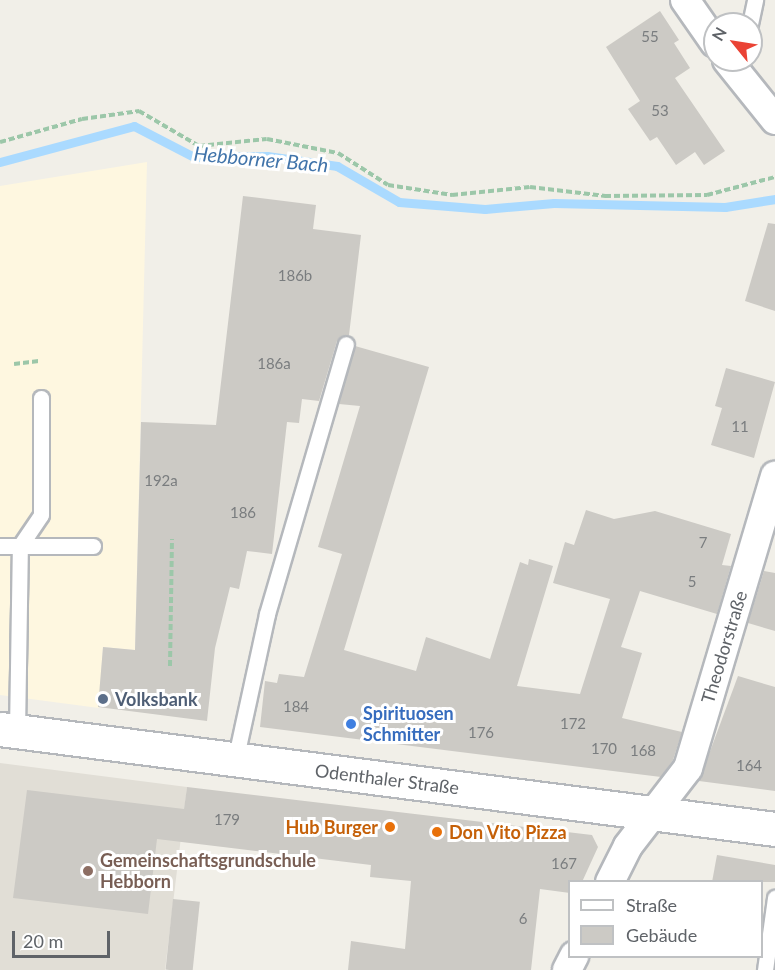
<!DOCTYPE html>
<html>
<head>
<meta charset="utf-8">
<style>
  body { margin:0 }
  #map { position:relative; width:775px; height:970px; overflow:hidden; background:#f1efe8; font-family:Lato,sans-serif }
  div>[style] { position:absolute }
  [style*='--x'] { left:calc(var(--x)*1px); top:calc(var(--y)*1px); width:calc(var(--w)*1px); rotate:calc(var(--a)*1deg) }
  .commercial>* { inset:0; background:#fef7e0 }
  .education>* { inset:0; background:#e1ded6 }
  .stream>* { height:9px; margin:-4.5px; padding:0 4.5px; transform-origin:4.5px; border-radius:4.5px; background:#aadaff }
  .building>* { inset:0; background:#cccac5; transform-origin:0 0 }
  .path>* { height:4px; margin-top:-2px; transform-origin:0; background:repeating-linear-gradient(90deg,#9cc7a9 0 6px,transparent 0 9px) }
  .roads { filter:drop-shadow(2px 0 #b5b8bc) drop-shadow(-2px 0 #b5b8bc) drop-shadow(0 2px #b5b8bc) drop-shadow(0 -2px #b5b8bc) }
  .lane>* { height:15px; margin:-7.5px; padding:0 7.5px; transform-origin:7.5px; border-radius:7.5px; background:#fff }
  .street>* { height:28px; margin:-14px; padding:0 14px; transform-origin:14px; border-radius:14px; background:#fff }
  .secondary>* { height:33px; margin:-16.5px; padding:0 16.5px; transform-origin:16.5px; border-radius:16.5px; background:#fff }
  .dots>* { width:16px; height:16px; translate:-50% -50%; box-sizing:border-box; border:3px solid #fff; border-radius:50% }
  span { translate:-50% -50%; white-space:nowrap; text-align:center; line-height:1.15; -webkit-text-stroke:6px #fff; paint-order:stroke }
  .number-label { font-size:15px; color:#7a7d7f }
  .number-label span { -webkit-text-stroke-width:0 }
  .street-label { font-size:18px; color:#5f6368 }
  .service-label { font-size:18px; color:#4e5e75; font-weight:700 }
  .left { translate:0 -50%; text-align:left }
  .shop-label { font-size:18px; color:#366cbe; font-weight:700 }
  .food-label { font-size:18px; color:#c56008; font-weight:700 }
  .right { translate:-100% -50%; text-align:right }
  .education-label { font-size:18px; color:#785e54; font-weight:700 }
  .water-label { font-size:20px; color:#4174aa; font-style:italic }
  .legend { position:absolute; left:568px; top:880px; width:195px; height:78px; box-sizing:border-box; background:#fff; border:2px solid #bfc1c3; margin:0; padding:8px 10px; list-style:none; font-size:18px; color:#5f6368 }
  .legend li { display:flex; align-items:center; gap:12px; height:30px }
  .legend b { width:30px; border:2px solid #bfc1c3 }
  .north { position:absolute; left:703px; top:12px; width:60px; height:60px; box-sizing:border-box; background:#fff; border:2px solid #bfc1c3; border-radius:50%; rotate:300deg; font-size:16px; font-weight:700; line-height:24px; text-align:center; color:#5f6368 }
  .north::after { content:''; display:block; margin:auto; width:21px; height:27px; background:#ea4335; clip-path:polygon(50% 0,100% 100%,50% 72%,0 100%) }
  .scale { position:absolute; left:12px; top:931px; width:98px; height:27px; box-sizing:border-box; border:3px solid #5f6368; border-top:0; padding-left:8px; font-size:18px; line-height:21px; white-space:nowrap; color:#5f6368; -webkit-text-stroke:4px #fff; paint-order:stroke }
</style>
</head>
<body>
<div id="map">
  <div class="commercial">
    <i style="clip-path:polygon(147px 162px,135px 650px,103px 647px,99px 708px,0 695px,0 186px)"></i>
  </div>
  <div class="education">
    <i style="clip-path:polygon(0 763px,187px 787px,165px 970px,0 970px)"></i>
  </div>
  <div class="stream">
    <i style="--x:0;--y:162;--w:139;--a:-15"></i>
    <i style="--x:134;--y:126;--w:68;--a:27.3"></i>
    <i style="--x:194;--y:157;--w:73;--a:-0.8"></i>
    <i style="--x:267;--y:156;--w:71;--a:8.1"></i>
    <i style="--x:337;--y:166;--w:72;--a:30.1"></i>
    <i style="--x:399;--y:202;--w:86;--a:4.7"></i>
    <i style="--x:485;--y:209;--w:69;--a:-5"></i>
    <i style="--x:554;--y:203;--w:171;--a:1.3"></i>
    <i style="--x:725;--y:207;--w:51;--a:-9.1"></i>
  </div>
  <div class="building">
    <i style="clip-path:polygon(660px 11px,679px 40px,674px 43px,690px 68px,675px 78px,725px 151px,704px 165px,695px 152px,676px 165px,657px 137px,650px 141px,628px 109px,640px 101px,606px 47px)"></i>
    <i style="clip-path:polygon(243px 196px,316px 205px,313px 229px,361px 235px,349px 335px,337px 341px,319px 401px,302px 399px,299px 423px,287px 422px,272px 554px,247px 551px,239px 589px,230px 587px,215px 648px,207px 721px,98px 707px,103px 647px,135px 650px,141px 422px,216px 425px)"></i>
    <i style="clip-path:polygon(768px 223px,775px 224px,775px 311px,745px 301px)"></i>
    <i style="clip-path:polygon(355px 346px,429px 367px,344px 650px,416px 671px,426px 637px,490px 659px,520px 562px,528px 565px,529px 559px,553px 566px,517px 686px,580px 694px,610px 599px,553px 583px,565px 542px,574px 545px,586px 510px,614px 519px,655px 511px,731px 534px,722px 565px,731px 566px,717px 614px,640px 591px,621px 647px,642px 653px,622px 718px,682px 732px,673px 760px,661px 777px,260px 727px,265px 681px,277px 683px,279px 674px,304px 677px,342px 554px,318px 547px,360px 406px,339px 404px)"></i>
    <i style="clip-path:polygon(726px 368px,775px 382px,754px 458px,711px 445px,722px 408px,715px 406px)"></i>
    <i style="clip-path:polygon(764px 571px,775px 573px,775px 631px,748px 623px)"></i>
    <i style="clip-path:polygon(738px 676px,775px 687px,775px 791px,699px 781px)"></i>
    <i style="clip-path:polygon(187px 787px,592px 835px,598px 847px,582px 882px,570px 882px,570px 893px,540px 889px,531px 970px,348px 970px,351px 941px,405px 949px,411px 881px,370px 877px,371px 865px,157px 839px,148px 914px,13px 898px,27px 790px,184px 809px)"></i>
    <i style="clip-path:polygon(717px 855px,775px 865px,775px 882px,712px 882px)"></i>
    <i style="left:173px;top:899px;width:27px;height:71px;rotate:6deg"></i>
  </div>
  <div class="path">
    <i style="--x:0;--y:142;--w:85;--a:-15.7"></i>
    <i style="--x:82;--y:119;--w:58;--a:-8"></i>
    <i style="--x:139;--y:111;--w:69;--a:30.3"></i>
    <i style="--x:199;--y:146;--w:68;--a:-5.9"></i>
    <i style="--x:267;--y:139;--w:72;--a:11.2"></i>
    <i style="--x:338;--y:153;--w:59;--a:32.6"></i>
    <i style="--x:388;--y:185;--w:65;--a:8.9"></i>
    <i style="--x:452;--y:195;--w:78;--a:-5.9"></i>
    <i style="--x:530;--y:187;--w:76;--a:6.8"></i>
    <i style="--x:605;--y:196;--w:102;--a:-0.6"></i>
    <i style="--x:707;--y:195;--w:70;--a:-14.8"></i>
    <i style="--x:14;--y:364;--w:25;--a:-7"></i>
    <i style="--x:170;--y:666;--w:127;--a:-89.1"></i>
  </div>
  <div class="roads">
    <div class="lane">
      <i style="--x:750;--y:24;--w:25;--a:-78"></i>
      <i style="--x:0;--y:546;--w:93;--a:0"></i>
      <i style="--x:17;--y:731;--w:185;--a:-89.1"></i>
      <i style="--x:20;--y:546;--w:37;--a:-56"></i>
      <i style="--x:41;--y:515;--w:117;--a:-90"></i>
      <i style="--x:235;--y:761;--w:150;--a:-77.7"></i>
      <i style="--x:267;--y:614;--w:281;--a:-73.7"></i>
      <i style="--x:765;--y:970;--w:73;--a:-82.1"></i>
    </div>
    <div class="street">
      <i style="--x:685;--y:0;--w:52;--a:55.1"></i>
      <i style="--x:727;--y:60;--w:77;--a:51.3"></i>
      <i style="--x:610;--y:882;--w:40;--a:-63.4"></i>
      <i style="--x:628;--y:846;--w:98;--a:-52.4"></i>
      <i style="--x:688;--y:768;--w:305;--a:-73.4"></i>
      <i style="--x:567;--y:970;--w:16;--a:-63"></i>
    </div>
    <div class="secondary">
      <i style="--x:0;--y:729;--w:781;--a:7.35"></i>
    </div>
  </div>
  <div class="dots">
    <i style="left:103px;top:699px;background:#5c6f8a"></i>
    <i style="left:351px;top:724px;background:#3f7fe0"></i>
    <i style="left:390px;top:827px;background:#e8710a"></i>
    <i style="left:437px;top:832px;background:#e8710a"></i>
    <i style="left:88px;top:871px;background:#8d6e63"></i>
  </div>
  <div class="number-label">
    <span style="left:650px;top:37px">55</span>
    <span style="left:660px;top:111px">53</span>
    <span style="left:295px;top:276px">186b</span>
    <span style="left:274px;top:364px">186a</span>
    <span style="left:740px;top:427px">11</span>
    <span style="left:161px;top:481px">192a</span>
    <span style="left:243px;top:513px">186</span>
    <span style="left:703px;top:543px">7</span>
    <span style="left:692px;top:582px">5</span>
    <span style="left:296px;top:707px">184</span>
    <span style="left:573px;top:724px">172</span>
    <span style="left:481px;top:733px">176</span>
    <span style="left:604px;top:749px">170</span>
    <span style="left:643px;top:751px">168</span>
    <span style="left:749px;top:766px">164</span>
    <span style="left:227px;top:820px">179</span>
    <span style="left:564px;top:864px">167</span>
    <span style="left:523px;top:919px">6</span>
  </div>
  <div class="street-label">
    <span style="left:724px;top:647px;rotate:-73deg">Theodorstraße</span>
    <span style="left:387px;top:779px;rotate:7deg">Odenthaler Straße</span>
  </div>
  <div class="service-label">
    <span class="left" style="left:115px;top:699px">Volksbank</span>
  </div>
  <div class="shop-label">
    <span class="left" style="left:363px;top:724px">Spirituosen<br>Schmitter</span>
  </div>
  <div class="food-label">
    <span class="right" style="left:378px;top:827px">Hub Burger</span>
    <span class="left" style="left:449px;top:832px">Don Vito Pizza</span>
  </div>
  <div class="education-label">
    <span class="left" style="left:100px;top:871px">Gemeinschaftsgrundschule<br>Hebborn</span>
  </div>
  <div class="water-label">
    <span style="left:261px;top:159px;rotate:5deg">Hebborner Bach</span>
  </div>
  <ul class="legend">
  <li><b style="height:8px;background:#fff"></b>Straße</li>
  <li><b style="height:16px;background:#cccac5"></b>Gebäude</li>
  </ul>
  <div class="north">N</div>
  <div class="scale">20 m</div>
</div>
</body>
</html>
